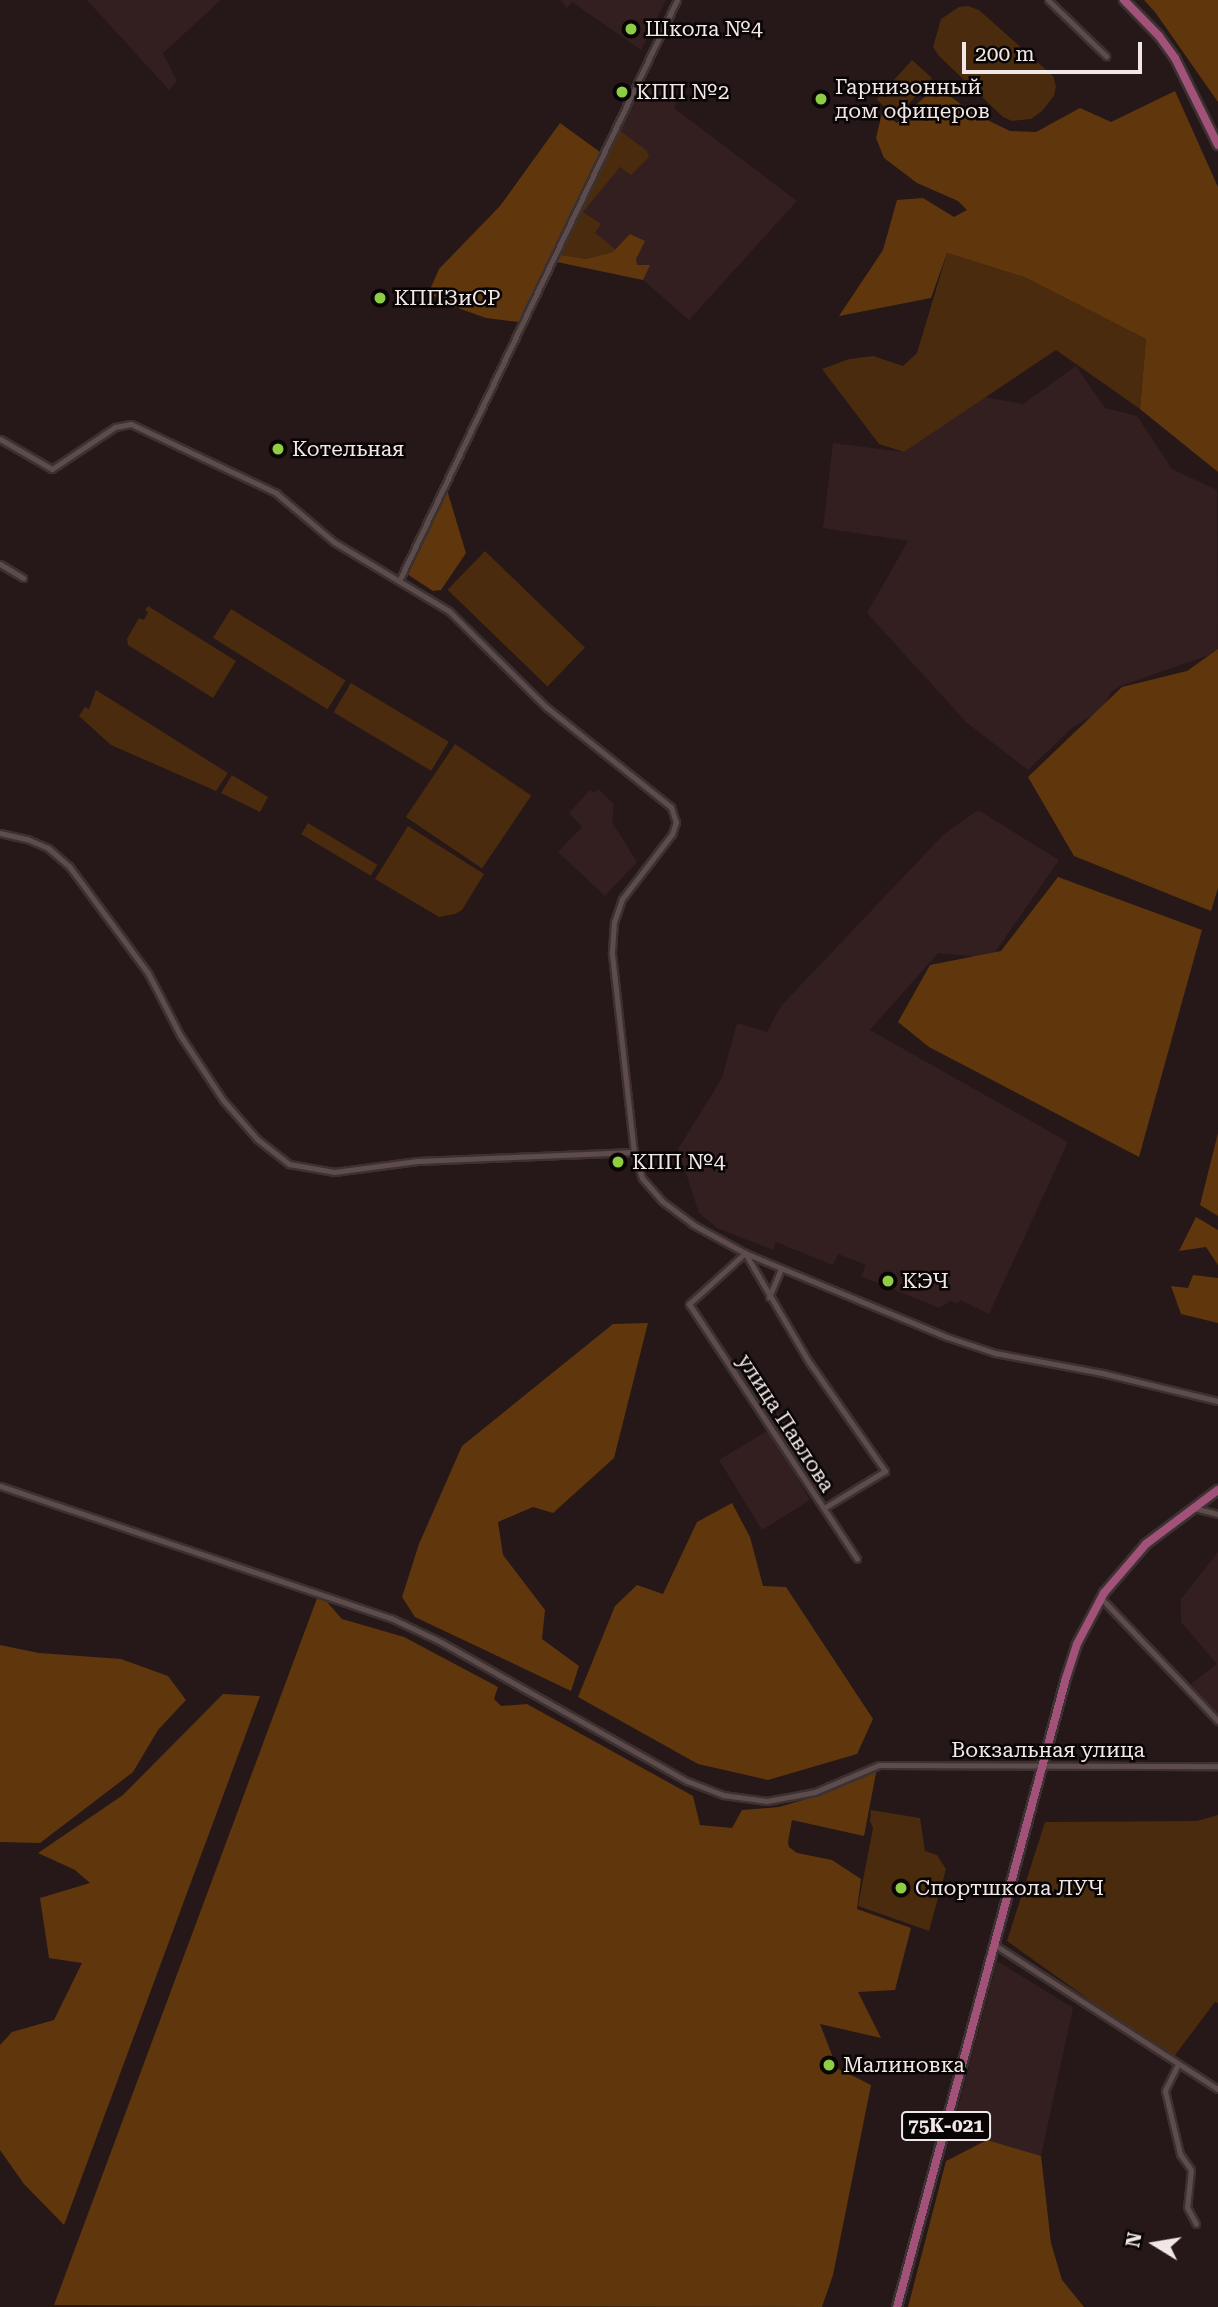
<!DOCTYPE html>
<html>
<head>
<meta charset="utf-8">
<style>
  body { margin:0 }
  #map { position:relative; width:1218px; height:2307px; overflow:hidden; background:#261718; font-family:"Roboto Serif",serif }
  div>[style] { position:absolute }
  [style*='--x'] { left:calc(var(--x)*1px); top:calc(var(--y)*1px); width:calc(var(--w)*1px); rotate:calc(var(--a)*1deg) }
  .built>* { inset:0; background:#341f20 }
  .green>* { inset:0; background:#4a2b0d; transform-origin:0 0 }
  .forest>* { inset:0; background:#60370c }
  .roads { filter:drop-shadow(2px 0 #3c3131) drop-shadow(-2px 0 #3c3131) drop-shadow(0 2px #3c3131) drop-shadow(0 -2px #3c3131) }
  .street>* { height:5px; margin:-2.5px; padding:0 2.5px; transform-origin:2.5px; border-radius:2.5px; background:#5e4c4d }
  .primary>* { height:8px; margin:-4px; padding:0 4px; transform-origin:4px; border-radius:4px; background:#a25178 }
  .dots>* { width:19px; height:19px; translate:-50% -50%; box-sizing:border-box; border:4px solid #0a0505; border-radius:50% }
  span { translate:-50% -50%; white-space:nowrap; text-align:center; line-height:1.15; -webkit-text-stroke:5px #0a0505; paint-order:stroke }
  .shield-label span { padding:2px 5px; background:#0a0505; border:2px solid; border-radius:5px; -webkit-text-stroke-width:0 }
  .shield-label { font-size:19px; color:#f2e7e7; font-weight:700 }
  .poi-label { font-size:21px; color:#f2e7e7 }
  .left { translate:0 -50%; text-align:left }
  .street-label { font-size:21px; color:#f2e7e7 }
  .north { position:absolute; left:1120px; top:2209px; width:70px; height:70px; -webkit-text-stroke:5px #0a0505; paint-order:stroke; rotate:281deg; font-size:19px; font-weight:700; line-height:28px; text-align:center; color:#f2e7e7 }
  .north::after { content:''; display:block; margin:auto; width:24px; height:32px; background:#f2e7e7; clip-path:polygon(50% 0,100% 100%,50% 72%,0 100%) }
  .scale { position:absolute; left:962px; top:42px; width:180px; height:32px; box-sizing:border-box; border:4px solid #f2e7e7; border-top:0; padding-left:9px; font-size:21px; line-height:24px; white-space:nowrap; color:#f2e7e7; -webkit-text-stroke:5px #0a0505; paint-order:stroke }
</style>
</head>
<body>
<div id="map">
  <div class="built">
    <i style="clip-path:polygon(87px 0,221px 0,163px 53px,177px 81px,169px 90px)"></i>
    <i style="clip-path:polygon(560px 0,666px 0,641px 50px,572px 2px,567px 8px)"></i>
    <i style="clip-path:polygon(644px 79px,677px 103px,674px 108px,797px 201px,689px 320px,643px 280px,557px 262px)"></i>
    <i style="clip-path:polygon(1076px 366px,1105px 408px,1137px 416px,1172px 469px,1217px 490px,1218px 652px,1120px 686px,1111px 692px,1103px 709px,1072px 728px,1028px 770px,967px 723px,867px 613px,908px 541px,823px 528px,833px 443px,904px 452px,984px 397px,1023px 404px)"></i>
    <i style="clip-path:polygon(598px 789px,614px 804px,612px 822px,637px 862px,605px 896px,558px 852px,582px 827px,569px 813px,590px 790px,594px 793px)"></i>
    <i style="clip-path:polygon(978px 810px,1059px 860px,991px 958px,938px 953px,870px 1030px,1068px 1142px,989px 1314px,960px 1300px,958px 1304px,951px 1301px,939px 1308px,861px 1276px,866px 1265px,838px 1254px,833px 1265px,776px 1242px,773px 1250px,717px 1228px,699px 1213px,678px 1149px,722px 1078px,737px 1023px,767px 1032px,781px 1006px,943px 835px)"></i>
    <i style="clip-path:polygon(778px 1412px,802px 1444px,799px 1447px,802px 1452px,787px 1461px,810px 1500px,762px 1530px,719px 1460px,777px 1425px,780px 1430px,784px 1427px,775px 1414px)"></i>
    <i style="clip-path:polygon(1218px 1552px,1218px 1714px,1191px 1684px,1217px 1664px,1181px 1622px,1181px 1599px)"></i>
    <i style="clip-path:polygon(997px 1961px,1073px 2008px,1041px 2156px,987px 2140px,951px 2134px)"></i>
  </div>
  <div class="green">
    <i style="clip-path:polygon(968px 6px,979px 10px,1053px 76px,1056px 86px,1054px 96px,1042px 111px,1031px 119px,1012px 121px,1003px 117px,939px 56px,933px 47px,941px 19px,959px 7px)"></i>
    <i style="left:912px;top:60px;width:27px;height:53px;rotate:42deg"></i>
    <i style="clip-path:polygon(619px 130px,647px 151px,649px 157px,631px 175px,620px 167px,583px 212px,601px 224px,595px 233px,615px 249px,614px 252px,585px 259px,560px 255px)"></i>
    <i style="clip-path:polygon(947px 253px,1024px 277px,1146px 339px,1140px 409px,1056px 350px,904px 452px,879px 444px,822px 369px,849px 359px,873px 356px,903px 366px,917px 353px)"></i>
    <i style="left:485px;top:551px;width:139px;height:54px;rotate:44deg"></i>
    <i style="clip-path:polygon(148px 606px,236px 661px,213px 698px,128px 645px,127px 639px,139px 618px,144px 620px,148px 612px,145px 610px)"></i>
    <i style="left:231px;top:609px;width:135px;height:34px;rotate:32deg"></i>
    <i style="left:351px;top:683px;width:114px;height:34px;rotate:31deg"></i>
    <i style="clip-path:polygon(96px 690px,228px 773px,216px 791px,111px 745px,79px 716px,85px 707px,89px 709px)"></i>
    <i style="left:455px;top:744px;width:92px;height:88px;rotate:34deg"></i>
    <i style="clip-path:polygon(232px 775px,268px 797px,260px 812px,221px 793px)"></i>
    <i style="left:308px;top:823px;width:81px;height:13px;rotate:31deg"></i>
    <i style="clip-path:polygon(408px 826px,484px 874px,462px 910px,455px 914px,439px 917px,375px 879px)"></i>
    <i style="clip-path:polygon(871px 1810px,920px 1818px,925px 1851px,937px 1855px,946px 1869px,929px 1931px,858px 1906px,873px 1828px,870px 1821px)"></i>
    <i style="clip-path:polygon(1218px 1815px,1218px 2003px,1215px 2002px,1172px 2059px,1007px 1941px,1045px 1822px,1197px 1821px)"></i>
  </div>
  <div class="forest">
    <i style="clip-path:polygon(1144px 0,1218px 0,1218px 102px,1155px 12px)"></i>
    <i style="clip-path:polygon(936px 86px,973px 113px,1010px 131px,1036px 132px,1080px 108px,1111px 122px,1175px 91px,1218px 187px,1218px 472px,1140px 409px,1146px 339px,1024px 277px,947px 253px,931px 298px,839px 316px,883px 250px,897px 200px,923px 198px,954px 217px,967px 210px,958px 201px,917px 183px,884px 158px,876px 138px,882px 113px,897px 123px)"></i>
    <i style="clip-path:polygon(560px 123px,600px 152px,519px 322px,486px 318px,444px 303px,429px 292px,439px 269px,500px 206px)"></i>
    <i style="clip-path:polygon(630px 234px,645px 241px,636px 259px,637px 265px,650px 265px,643px 280px,557px 262px,560px 255px,586px 259px,613px 252px)"></i>
    <i style="clip-path:polygon(447px 490px,466px 553px,441px 590px,433px 591px,407px 574px)"></i>
    <i style="clip-path:polygon(1218px 649px,1218px 888px,1211px 911px,1074px 856px,1028px 777px,1122px 687px,1187px 671px)"></i>
    <i style="clip-path:polygon(1058px 877px,1202px 930px,1139px 1157px,929px 1047px,898px 1022px,930px 965px,1001px 951px)"></i>
    <i style="clip-path:polygon(1218px 1133px,1218px 1216px,1200px 1205px)"></i>
    <i style="clip-path:polygon(1196px 1217px,1218px 1230px,1218px 1265px,1206px 1247px,1179px 1251px)"></i>
    <i style="clip-path:polygon(1193px 1275px,1218px 1278px,1218px 1323px,1181px 1314px,1171px 1286px,1188px 1288px)"></i>
    <i style="clip-path:polygon(648px 1323px,614px 1458px,553px 1513px,533px 1507px,498px 1522px,503px 1555px,545px 1610px,542px 1639px,579px 1666px,571px 1691px,415px 1617px,402px 1597px,419px 1544px,462px 1446px,613px 1324px)"></i>
    <i style="clip-path:polygon(732px 1503px,750px 1537px,763px 1586px,786px 1587px,873px 1719px,857px 1754px,768px 1780px,698px 1764px,578px 1697px,615px 1606px,637px 1585px,663px 1594px,697px 1522px)"></i>
    <i style="clip-path:polygon(319px 1593px,342px 1619px,404px 1637px,498px 1687px,494px 1699px,501px 1706px,527px 1704px,693px 1796px,700px 1825px,732px 1828px,742px 1810px,779px 1807px,820px 1795px,877px 1768px,864px 1836px,792px 1820px,788px 1842px,789px 1847px,797px 1853px,832px 1860px,861px 1879px,857px 1909px,911px 1928px,895px 1990px,858px 1992px,881px 2038px,820px 2024px,837px 2068px,871px 2085px,833px 2275px,822px 2307px,54px 2305px)"></i>
    <i style="clip-path:polygon(0 1645px,39px 1653px,121px 1659px,168px 1676px,186px 1700px,158px 1730px,133px 1772px,40px 1843px,0 1842px)"></i>
    <i style="clip-path:polygon(223px 1694px,260px 1696px,64px 2225px,24px 2184px,0 2150px,0 2045px,12px 2032px,54px 2020px,82px 1963px,49px 1958px,40px 1898px,90px 1883px,75px 1870px,38px 1853px,123px 1795px)"></i>
    <i style="clip-path:polygon(987px 2140px,1041px 2156px,1051px 2243px,1062px 2280px,1084px 2307px,908px 2307px,946px 2161px)"></i>
  </div>
  <div class="roads">
    <div class="street">
      <i style="--x:1048;--y:0;--w:81;--a:44"></i>
      <i style="--x:0;--y:439;--w:60;--a:30"></i>
      <i style="--x:52;--y:469;--w:76;--a:-33.7"></i>
      <i style="--x:115;--y:427;--w:16;--a:-11"></i>
      <i style="--x:131;--y:424;--w:161;--a:25.4"></i>
      <i style="--x:276;--y:493;--w:76;--a:40.2"></i>
      <i style="--x:334;--y:542;--w:134;--a:31"></i>
      <i style="--x:449;--y:611;--w:136;--a:44.7"></i>
      <i style="--x:546;--y:707;--w:160;--a:38.7"></i>
      <i style="--x:671;--y:807;--w:16;--a:72"></i>
      <i style="--x:676;--y:822;--w:13;--a:108"></i>
      <i style="--x:672;--y:834;--w:82;--a:127.6"></i>
      <i style="--x:622;--y:899;--w:24;--a:109"></i>
      <i style="--x:614;--y:922;--w:32;--a:94"></i>
      <i style="--x:612;--y:954;--w:199;--a:83.7"></i>
      <i style="--x:634;--y:1152;--w:27;--a:73"></i>
      <i style="--x:642;--y:1178;--w:30;--a:49"></i>
      <i style="--x:662;--y:1201;--w:38;--a:37"></i>
      <i style="--x:692;--y:1224;--w:60;--a:28.7"></i>
      <i style="--x:745;--y:1253;--w:219;--a:22.6"></i>
      <i style="--x:947;--y:1337;--w:51;--a:18.4"></i>
      <i style="--x:995;--y:1353;--w:109;--a:10.6"></i>
      <i style="--x:1102;--y:1373;--w:119;--a:13.6"></i>
      <i style="--x:0;--y:564;--w:27;--a:31"></i>
      <i style="--x:399;--y:581;--w:644;--a:-64.43"></i>
      <i style="--x:0;--y:833;--w:28;--a:13"></i>
      <i style="--x:27;--y:839;--w:23;--a:23"></i>
      <i style="--x:48;--y:848;--w:28;--a:41"></i>
      <i style="--x:69;--y:866;--w:133;--a:53.6"></i>
      <i style="--x:148;--y:973;--w:70;--a:62.7"></i>
      <i style="--x:180;--y:1035;--w:78;--a:56.5"></i>
      <i style="--x:223;--y:1100;--w:52;--a:48.9"></i>
      <i style="--x:257;--y:1139;--w:41;--a:38"></i>
      <i style="--x:289;--y:1164;--w:46;--a:10.1"></i>
      <i style="--x:334;--y:1172;--w:84;--a:-7.5"></i>
      <i style="--x:417;--y:1161;--w:217;--a:-2.4"></i>
      <i style="--x:745;--y:1253;--w:76;--a:137.7"></i>
      <i style="--x:689;--y:1304;--w:305;--a:56.6"></i>
      <i style="--x:745;--y:1253;--w:126;--a:59.6"></i>
      <i style="--x:809;--y:1362;--w:133;--a:55.1"></i>
      <i style="--x:885;--y:1471;--w:71;--a:148.8"></i>
      <i style="--x:769;--y:1297;--w:30;--a:-67"></i>
      <i style="--x:0;--y:1486;--w:413;--a:18.7"></i>
      <i style="--x:391;--y:1618;--w:55;--a:25.6"></i>
      <i style="--x:441;--y:1642;--w:283;--a:29.5"></i>
      <i style="--x:687;--y:1781;--w:39;--a:21"></i>
      <i style="--x:723;--y:1795;--w:44;--a:7.8"></i>
      <i style="--x:767;--y:1801;--w:49;--a:-10.6"></i>
      <i style="--x:815;--y:1792;--w:69;--a:-22.9"></i>
      <i style="--x:879;--y:1765;--w:339;--a:0.2"></i>
      <i style="--x:1194;--y:1508;--w:25;--a:14"></i>
      <i style="--x:1101;--y:1598;--w:170;--a:46.4"></i>
      <i style="--x:995;--y:1945;--w:265;--a:32.9"></i>
      <i style="--x:1178;--y:2064;--w:30;--a:116"></i>
      <i style="--x:1165;--y:2091;--w:65;--a:76.6"></i>
      <i style="--x:1180;--y:2154;--w:19;--a:55"></i>
      <i style="--x:1191;--y:2170;--w:37;--a:96"></i>
      <i style="--x:1187;--y:2207;--w:19;--a:62"></i>
    </div>
    <div class="primary">
      <i style="--x:1124;--y:0;--w:50;--a:45.8"></i>
      <i style="--x:1159;--y:36;--w:27;--a:54"></i>
      <i style="--x:1175;--y:58;--w:97;--a:63.7"></i>
      <i style="--x:897;--y:2307;--w:651;--a:-74.96"></i>
      <i style="--x:1066;--y:1678;--w:36;--a:-72"></i>
      <i style="--x:1077;--y:1644;--w:58;--a:-62.1"></i>
      <i style="--x:1104;--y:1593;--w:65;--a:-49.4"></i>
      <i style="--x:1146;--y:1544;--w:90;--a:-36.9"></i>
    </div>
  </div>
  <div class="dots">
    <i style="left:631px;top:29px;background:#8dce44"></i>
    <i style="left:622px;top:92px;background:#8dce44"></i>
    <i style="left:821px;top:99px;background:#8dce44"></i>
    <i style="left:380px;top:298px;background:#8dce44"></i>
    <i style="left:278px;top:449px;background:#8dce44"></i>
    <i style="left:618px;top:1162px;background:#8dce44"></i>
    <i style="left:888px;top:1281px;background:#8dce44"></i>
    <i style="left:901px;top:1888px;background:#8dce44"></i>
    <i style="left:829px;top:2065px;background:#8dce44"></i>
  </div>
  <div class="shield-label">
    <span style="left:946px;top:2126px">75К-021</span>
  </div>
  <div class="poi-label">
    <span class="left" style="left:645px;top:29px">Школа №4</span>
    <span class="left" style="left:835px;top:99px">Гарнизонный<br>дом офицеров</span>
    <span class="left" style="left:636px;top:92px">КПП №2</span>
    <span class="left" style="left:394px;top:298px">КППЗиСР</span>
    <span class="left" style="left:292px;top:449px">Котельная</span>
    <span class="left" style="left:632px;top:1162px">КПП №4</span>
    <span class="left" style="left:902px;top:1281px">КЭЧ</span>
    <span class="left" style="left:915px;top:1888px">Спортшкола ЛУЧ</span>
    <span class="left" style="left:843px;top:2065px">Малиновка</span>
  </div>
  <div class="street-label">
    <span style="left:786px;top:1423px;rotate:57deg">улица Павлова</span>
    <span style="left:1048px;top:1750px">Вокзальная улица</span>
  </div>
  <div class="north">N</div>
  <div class="scale">200 m</div>
</div>
</body>
</html>
